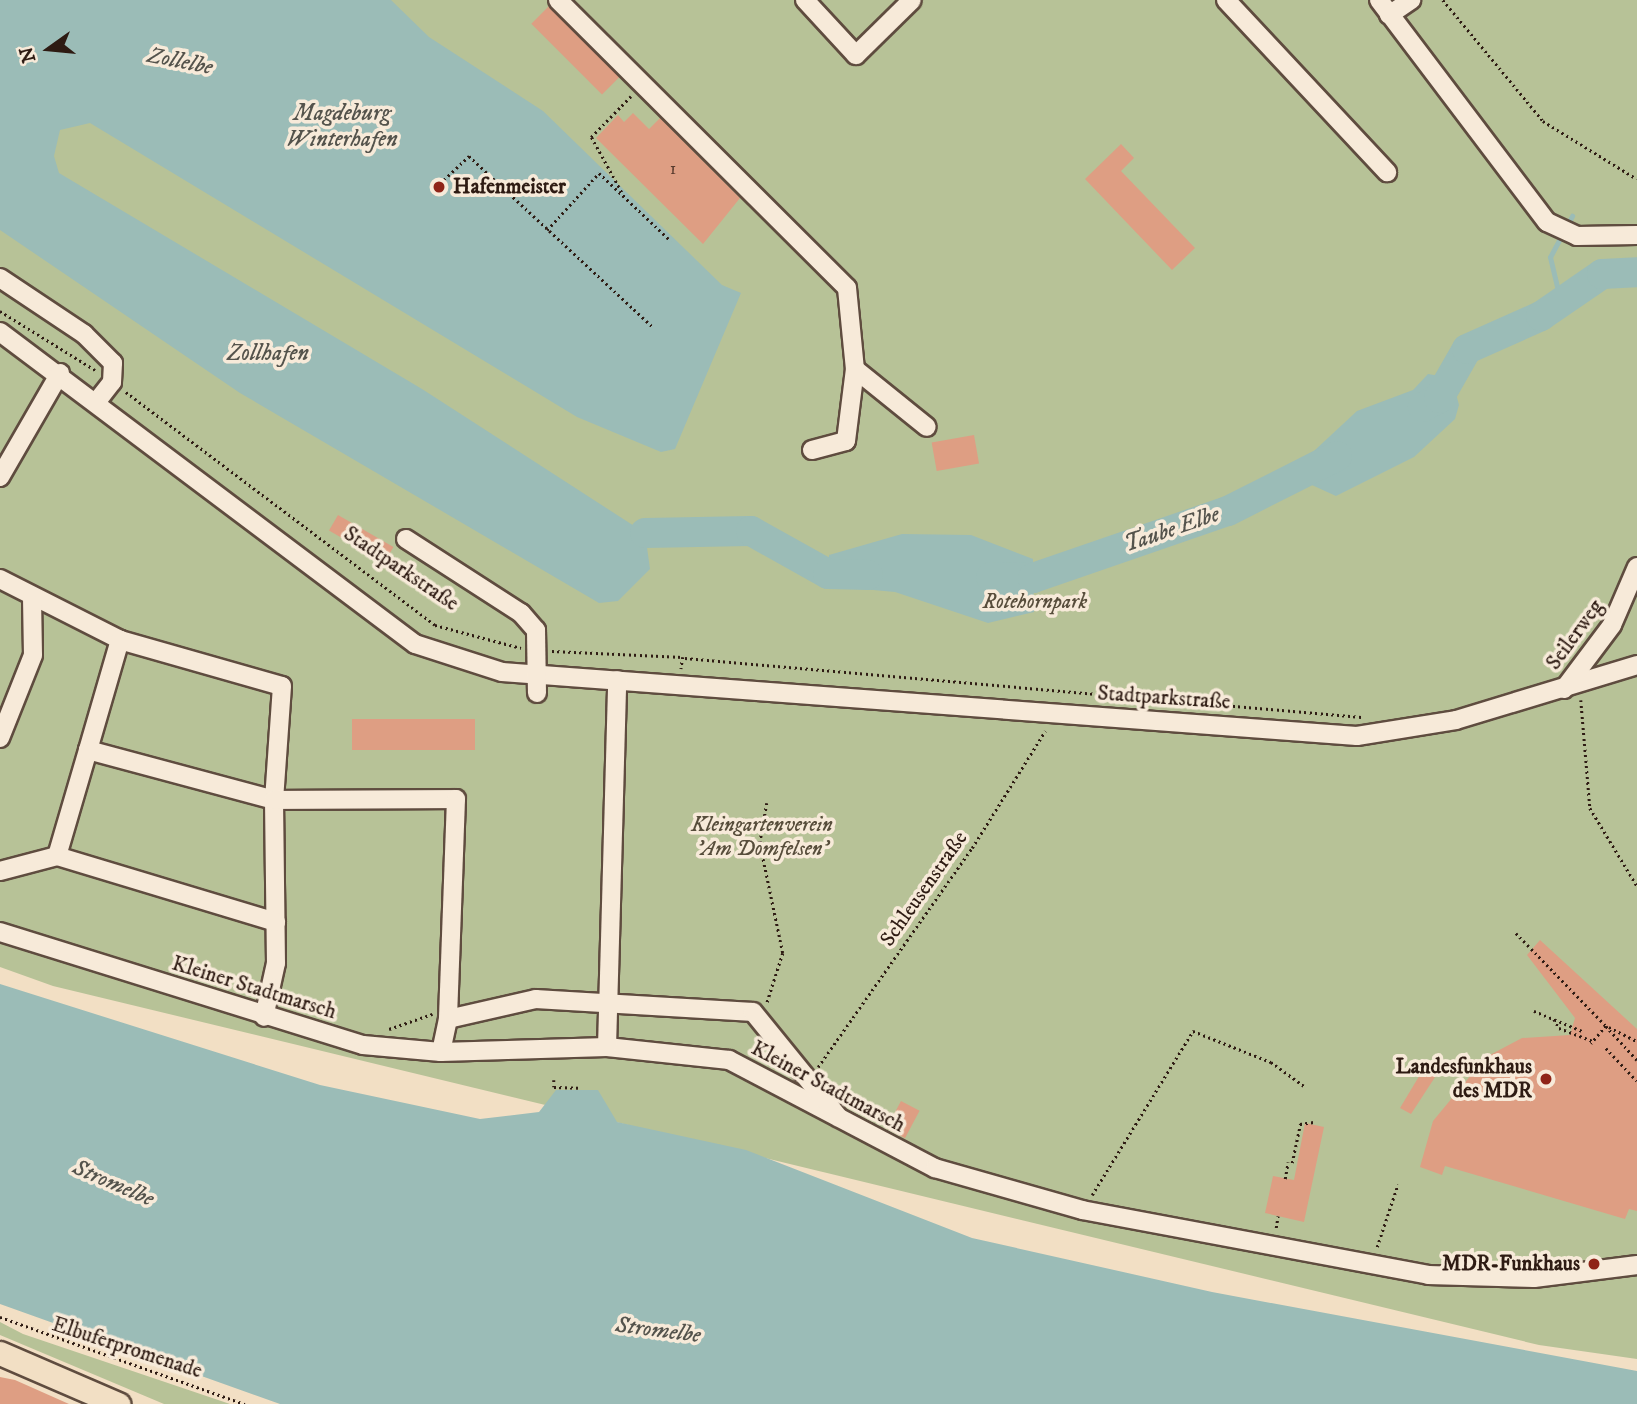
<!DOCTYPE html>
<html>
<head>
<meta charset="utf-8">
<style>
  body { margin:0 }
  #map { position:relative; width:1637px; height:1404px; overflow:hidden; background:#f2dfc4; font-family:"IM FELL DW Pica",serif }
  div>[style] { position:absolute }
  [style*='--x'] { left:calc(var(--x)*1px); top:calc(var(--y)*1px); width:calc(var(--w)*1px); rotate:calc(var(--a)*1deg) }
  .green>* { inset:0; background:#b7c297 }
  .water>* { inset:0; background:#9bbcb7 }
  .stream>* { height:5px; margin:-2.5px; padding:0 2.5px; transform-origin:2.5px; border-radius:2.5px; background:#9bbcb7 }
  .river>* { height:30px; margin:-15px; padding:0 15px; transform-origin:15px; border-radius:15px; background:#9bbcb7 }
  .building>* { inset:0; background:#de9e83; transform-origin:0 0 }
  .path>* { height:2.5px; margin-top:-1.25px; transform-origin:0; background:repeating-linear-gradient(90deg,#2e1b13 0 2px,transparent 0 5.5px) }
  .roads { filter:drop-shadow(2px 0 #5f4c3f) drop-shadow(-2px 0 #5f4c3f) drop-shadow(0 2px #5f4c3f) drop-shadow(0 -2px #5f4c3f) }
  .minor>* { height:18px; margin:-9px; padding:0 9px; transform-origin:9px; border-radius:9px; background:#f7ead9 }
  .major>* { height:23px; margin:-11.5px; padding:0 11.5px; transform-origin:11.5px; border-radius:11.5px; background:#f2dfc4 }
  .dots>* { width:19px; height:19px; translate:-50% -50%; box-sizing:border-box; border:4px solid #f7ead9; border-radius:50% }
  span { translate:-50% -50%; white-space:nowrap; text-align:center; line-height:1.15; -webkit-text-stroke:7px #f7ead9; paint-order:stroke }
  .number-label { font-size:18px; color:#5a3c2f }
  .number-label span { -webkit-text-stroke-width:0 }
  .poi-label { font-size:21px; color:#2e1b13; font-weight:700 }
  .left { translate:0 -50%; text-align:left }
  .right { translate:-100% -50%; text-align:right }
  .street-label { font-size:21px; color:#2e1b13 }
  .park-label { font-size:21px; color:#574d3b; font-style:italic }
  .water-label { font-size:23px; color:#54534c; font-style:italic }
  .north { position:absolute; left:14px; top:14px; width:70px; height:70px; -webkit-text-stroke:5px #f7ead9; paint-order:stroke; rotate:255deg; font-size:19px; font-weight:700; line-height:28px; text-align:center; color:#2e1b13 }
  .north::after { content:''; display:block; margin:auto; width:24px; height:32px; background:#2e1b13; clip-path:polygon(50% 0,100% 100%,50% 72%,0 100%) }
</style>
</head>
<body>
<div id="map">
  <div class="green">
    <i style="clip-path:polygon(0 0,1637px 0,1637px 1359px,1539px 1345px,53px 986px,0 967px)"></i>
    <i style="clip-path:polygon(0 1322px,23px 1334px,230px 1404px,164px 1404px,0 1335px)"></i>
  </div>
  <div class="water">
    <i style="clip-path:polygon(0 0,391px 0,429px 37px,543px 111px,722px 285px,741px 293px,675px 449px,661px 452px,577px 417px,90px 123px,60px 130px,54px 156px,59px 173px,422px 389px,645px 533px,650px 569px,618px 601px,599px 603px,240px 393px,0 230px)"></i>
    <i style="clip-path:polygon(1428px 374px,1452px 378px,1459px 405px,1455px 419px,1414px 457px,1336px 496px,1303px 481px,1301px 463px,1357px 411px,1413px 390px)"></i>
    <i style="clip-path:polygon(902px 534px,971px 535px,1033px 559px,1034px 612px,988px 623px,895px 592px,841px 587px,828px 574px,829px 555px)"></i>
    <i style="clip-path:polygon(0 984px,320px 1085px,480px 1119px,539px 1112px,556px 1090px,598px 1090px,617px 1122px,746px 1150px,972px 1238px,1212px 1292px,1637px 1371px,1637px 1404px,280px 1404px,0 1304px)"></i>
  </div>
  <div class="stream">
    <i style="--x:1560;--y:299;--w:43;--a:-103.4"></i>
    <i style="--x:1550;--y:257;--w:47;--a:-61.8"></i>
  </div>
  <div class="river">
    <i style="--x:1423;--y:407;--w:18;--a:-29"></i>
    <i style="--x:1439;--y:398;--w:56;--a:-60.3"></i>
    <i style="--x:1467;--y:349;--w:81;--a:-24"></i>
    <i style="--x:1541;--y:316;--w:74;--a:-34.5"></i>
    <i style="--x:1602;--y:274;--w:35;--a:-3"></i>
    <i style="--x:645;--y:533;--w:106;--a:-1.1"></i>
    <i style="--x:751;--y:531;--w:88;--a:29.2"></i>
    <i style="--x:828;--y:574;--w:40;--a:1.4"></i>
    <i style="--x:991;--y:577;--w:42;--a:1.4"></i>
    <i style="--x:1033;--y:578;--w:206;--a:-19"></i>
    <i style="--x:1228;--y:511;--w:122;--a:-26.8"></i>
  </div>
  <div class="building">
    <i style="left:549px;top:6px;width:100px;height:25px;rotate:45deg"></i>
    <i style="clip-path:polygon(633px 113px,649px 129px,660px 118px,740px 198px,703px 244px,596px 138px,618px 115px,624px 122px)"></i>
    <i style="clip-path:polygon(1121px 144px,1134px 158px,1121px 171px,1195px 248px,1172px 270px,1085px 179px)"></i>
    <i style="left:974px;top:435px;width:29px;height:43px;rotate:80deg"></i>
    <i style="left:338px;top:515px;width:64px;height:18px;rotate:30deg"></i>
    <i style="left:352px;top:719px;width:123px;height:31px"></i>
    <i style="clip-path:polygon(1540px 940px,1637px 1029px,1637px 1211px,1629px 1209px,1625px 1219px,1445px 1166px,1442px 1175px,1420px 1167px,1433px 1121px,1486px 1057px,1522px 1038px,1570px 1035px,1575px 1018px,1527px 955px)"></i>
    <i style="clip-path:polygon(1427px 1063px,1439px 1071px,1411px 1114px,1400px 1108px)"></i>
    <i style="left:901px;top:1101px;width:21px;height:31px;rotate:28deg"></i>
    <i style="clip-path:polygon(1305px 1123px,1324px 1127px,1304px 1222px,1265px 1213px,1273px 1176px,1294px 1180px)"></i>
    <i style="clip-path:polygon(0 1377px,15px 1380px,69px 1404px,0 1404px)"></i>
  </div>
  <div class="path">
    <i style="--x:1443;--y:0;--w:157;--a:50.4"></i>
    <i style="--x:1543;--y:121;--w:110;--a:31.7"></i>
    <i style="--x:432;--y:191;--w:51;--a:-43.4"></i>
    <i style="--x:469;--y:156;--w:251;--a:42.9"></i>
    <i style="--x:624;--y:197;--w:68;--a:-118.8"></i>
    <i style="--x:591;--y:137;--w:57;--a:-45.7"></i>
    <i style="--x:547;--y:230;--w:77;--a:-47.6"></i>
    <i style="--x:599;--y:173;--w:99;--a:43.4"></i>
    <i style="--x:0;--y:311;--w:112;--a:31.8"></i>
    <i style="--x:126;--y:392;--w:387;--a:37"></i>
    <i style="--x:435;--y:625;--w:89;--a:15"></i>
    <i style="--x:552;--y:651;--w:131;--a:2.6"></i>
    <i style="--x:683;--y:657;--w:12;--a:99"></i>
    <i style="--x:685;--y:658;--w:679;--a:4.99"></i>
    <i style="--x:1581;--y:700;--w:108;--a:85.2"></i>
    <i style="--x:1590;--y:808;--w:91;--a:58.9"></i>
    <i style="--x:767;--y:803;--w:41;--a:99.9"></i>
    <i style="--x:760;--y:843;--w:112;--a:78.2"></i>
    <i style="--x:783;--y:953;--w:52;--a:107.7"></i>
    <i style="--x:1516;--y:933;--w:129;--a:45.9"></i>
    <i style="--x:1606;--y:1026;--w:23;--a:130"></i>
    <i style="--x:1534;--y:1011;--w:52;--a:22.6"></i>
    <i style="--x:1554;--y:1019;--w:10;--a:61"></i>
    <i style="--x:1559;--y:1028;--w:36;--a:21"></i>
    <i style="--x:1606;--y:1026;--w:46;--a:47.6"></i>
    <i style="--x:1609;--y:1027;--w:31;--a:27"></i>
    <i style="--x:389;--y:1029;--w:46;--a:-19.2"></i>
    <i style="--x:1606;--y:1048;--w:45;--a:46.8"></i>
    <i style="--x:818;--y:1067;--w:268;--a:-54.9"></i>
    <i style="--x:972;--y:848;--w:138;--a:-58"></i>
    <i style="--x:554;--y:1080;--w:7;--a:90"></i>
    <i style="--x:554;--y:1087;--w:25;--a:2"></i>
    <i style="--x:1292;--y:1163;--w:40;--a:-78"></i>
    <i style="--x:1300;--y:1124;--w:14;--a:-8"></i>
    <i style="--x:1285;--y:1179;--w:17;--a:-80"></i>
    <i style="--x:1092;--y:1195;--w:193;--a:-58.4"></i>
    <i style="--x:1193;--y:1031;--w:84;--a:21.7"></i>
    <i style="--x:1271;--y:1062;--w:41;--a:36"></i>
    <i style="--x:1276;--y:1228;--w:12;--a:-81"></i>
    <i style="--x:1377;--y:1247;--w:66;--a:-71.6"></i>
    <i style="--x:0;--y:1317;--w:260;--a:19.6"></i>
  </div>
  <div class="roads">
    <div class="minor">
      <i style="--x:558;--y:0;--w:408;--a:44.9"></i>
      <i style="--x:847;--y:288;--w:81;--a:84.4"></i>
      <i style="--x:855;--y:369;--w:92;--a:38.9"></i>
      <i style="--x:805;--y:0;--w:75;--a:47.2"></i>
      <i style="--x:856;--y:55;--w:78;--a:-44.5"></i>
      <i style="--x:1226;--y:0;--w:236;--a:46.9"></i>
      <i style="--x:1379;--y:0;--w:278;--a:52.9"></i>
      <i style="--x:1547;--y:222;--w:33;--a:25"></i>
      <i style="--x:1577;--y:236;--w:60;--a:-1"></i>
      <i style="--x:1389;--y:15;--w:27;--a:-34"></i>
      <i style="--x:0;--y:278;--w:101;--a:33.7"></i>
      <i style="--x:84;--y:334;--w:41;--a:45"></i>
      <i style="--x:113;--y:363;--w:19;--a:93"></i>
      <i style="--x:112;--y:382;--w:23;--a:128"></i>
      <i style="--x:0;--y:332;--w:519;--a:36.94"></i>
      <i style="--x:415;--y:644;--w:91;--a:17.8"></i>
      <i style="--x:502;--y:672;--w:857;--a:4.28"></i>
      <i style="--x:1357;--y:736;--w:100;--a:-9.2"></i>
      <i style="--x:1456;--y:720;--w:189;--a:-16.9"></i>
      <i style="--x:812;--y:450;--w:35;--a:-15"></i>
      <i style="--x:846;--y:441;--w:73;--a:-82.9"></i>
      <i style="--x:0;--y:477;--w:120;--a:-60"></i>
      <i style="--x:406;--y:539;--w:137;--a:32.8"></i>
      <i style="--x:521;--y:613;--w:23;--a:49"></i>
      <i style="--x:536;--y:630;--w:63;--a:89.1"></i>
      <i style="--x:0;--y:579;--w:135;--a:26.9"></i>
      <i style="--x:120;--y:640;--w:168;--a:15.9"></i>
      <i style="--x:282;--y:686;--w:114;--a:94"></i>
      <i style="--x:274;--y:800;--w:163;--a:89.3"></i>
      <i style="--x:276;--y:963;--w:55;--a:102.5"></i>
      <i style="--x:1564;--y:689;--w:80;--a:-53.1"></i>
      <i style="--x:1612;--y:625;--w:63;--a:-66.7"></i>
      <i style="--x:0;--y:738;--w:89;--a:-68.3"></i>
      <i style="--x:33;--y:655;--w:58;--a:-91"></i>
      <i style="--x:88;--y:750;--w:115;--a:-73.8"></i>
      <i style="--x:57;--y:856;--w:229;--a:16.8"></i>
      <i style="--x:0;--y:871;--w:59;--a:-14.7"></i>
      <i style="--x:57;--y:856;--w:110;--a:-73.7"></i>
      <i style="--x:88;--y:750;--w:193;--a:15"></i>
      <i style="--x:274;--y:800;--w:182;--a:-0.3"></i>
      <i style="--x:456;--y:799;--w:220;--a:92.1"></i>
      <i style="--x:0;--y:932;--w:380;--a:17.3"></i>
      <i style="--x:363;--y:1045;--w:78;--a:5.1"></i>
      <i style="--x:441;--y:1052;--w:166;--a:-1.7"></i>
      <i style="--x:607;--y:1047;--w:123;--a:6.1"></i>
      <i style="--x:729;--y:1060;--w:233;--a:27.7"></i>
      <i style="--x:935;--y:1168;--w:153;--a:15.9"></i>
      <i style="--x:1082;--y:1210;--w:352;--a:10.6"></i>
      <i style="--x:1428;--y:1275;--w:106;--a:1.6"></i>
      <i style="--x:1534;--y:1278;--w:104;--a:-7.2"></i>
      <i style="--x:607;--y:1047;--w:367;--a:-88.4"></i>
      <i style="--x:441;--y:1052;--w:34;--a:-78"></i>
      <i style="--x:448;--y:1019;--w:90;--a:-12.8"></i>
      <i style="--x:536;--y:999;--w:217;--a:3.4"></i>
      <i style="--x:753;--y:1012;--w:136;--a:50.9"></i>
    </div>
    <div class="major">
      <i style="--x:0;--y:1353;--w:129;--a:23.4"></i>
    </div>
  </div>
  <div class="dots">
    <i style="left:439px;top:187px;background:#8f2418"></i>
    <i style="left:1546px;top:1079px;background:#8f2418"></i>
    <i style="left:1594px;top:1264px;background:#8f2418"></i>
  </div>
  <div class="number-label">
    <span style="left:673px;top:169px">1</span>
  </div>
  <div class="poi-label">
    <span class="left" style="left:453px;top:187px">Hafenmeister</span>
    <span class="right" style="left:1532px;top:1079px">Landesfunkhaus<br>des MDR</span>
    <span class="right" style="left:1580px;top:1264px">MDR-Funkhaus</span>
  </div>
  <div class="street-label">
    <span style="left:401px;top:569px;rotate:34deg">Stadtparkstraße</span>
    <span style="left:1575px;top:635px;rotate:-54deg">Seilerweg</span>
    <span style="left:1164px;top:698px;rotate:4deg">Stadtparkstraße</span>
    <span style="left:924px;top:889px;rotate:-55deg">Schleusenstraße</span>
    <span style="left:254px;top:988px;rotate:17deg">Kleiner Stadtmarsch</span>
    <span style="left:828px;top:1087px;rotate:28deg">Kleiner Stadtmarsch</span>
    <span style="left:127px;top:1348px;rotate:18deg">Elbuferpromenade</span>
  </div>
  <div class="park-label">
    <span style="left:1035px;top:602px">Rotehornpark</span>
    <span style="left:762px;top:837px">Kleingartenverein<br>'Am Domfelsen'</span>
  </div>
  <div class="water-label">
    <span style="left:180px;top:62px;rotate:11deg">Zollelbe</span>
    <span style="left:342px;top:127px">Magdeburg<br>Winterhafen</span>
    <span style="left:268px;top:354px">Zollhafen</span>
    <span style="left:1172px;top:530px;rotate:-19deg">Taube Elbe</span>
    <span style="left:113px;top:1184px;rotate:23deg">Stromelbe</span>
    <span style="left:658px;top:1331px;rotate:7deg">Stromelbe</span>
  </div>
  <div class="north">N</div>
</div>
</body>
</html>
